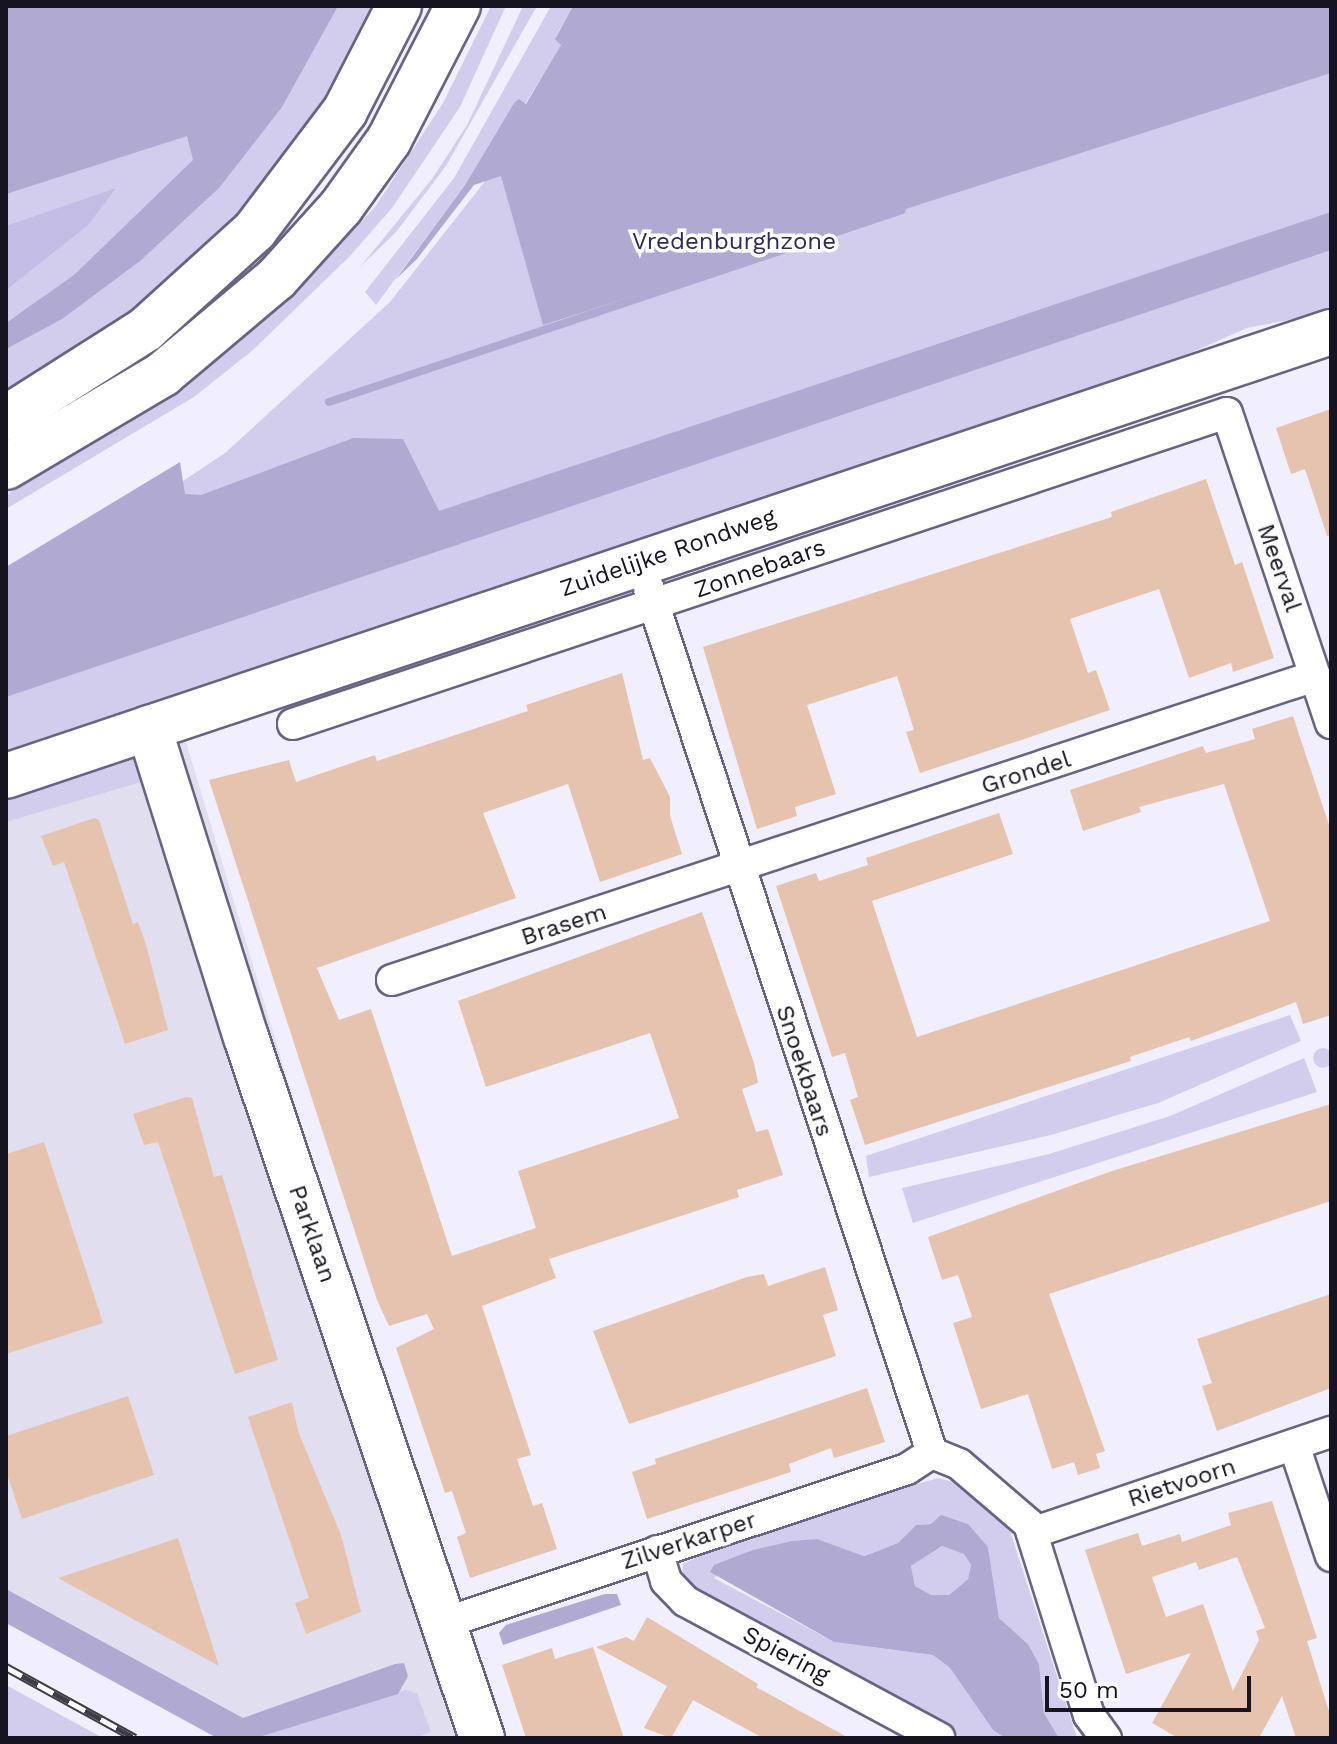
<!DOCTYPE html>
<html>
<head>
<meta charset="utf-8">
<style>
  body { margin:0 }
  #map { position:relative; width:1337px; height:1744px; overflow:hidden; background:#f1effd; font-family:"Work Sans",sans-serif }
  div>[style] { position:absolute }
  [style*='--x'] { left:calc(var(--x)*1px); top:calc(var(--y)*1px); width:calc(var(--w)*1px); rotate:calc(var(--a)*1deg) }
  .built>* { inset:0; background:#e1dfef }
  .green>* { inset:0; background:#d2cdec }
  .round { border-radius:50% }
  .forest>* { inset:0; background:#c3bce5 }
  .water>* { inset:0; background:#b0a9d2 }
  .stream>* { height:8px; margin:-4px; padding:0 4px; transform-origin:4px; border-radius:4px; background:#b0a9d2 }
  .building>* { inset:0; background:#e5c3ae }
  .roads { filter:drop-shadow(2px 0 #686381) drop-shadow(-2px 0 #686381) drop-shadow(0 2px #686381) drop-shadow(0 -2px #686381) }
  .street>* { height:30px; margin:-15px; padding:0 15px; transform-origin:15px; border-radius:15px; background:#fff }
  .secondary>* { height:44px; margin:-22px; padding:0 22px; transform-origin:22px; border-radius:22px; background:#fff }
  .primary>* { height:44px; margin:-22px; padding:0 22px; transform-origin:22px; border-radius:22px; background:#fff }
  .rail>* { height:9px; margin-top:-4.5px; transform-origin:0; background:repeating-linear-gradient(90deg,#fefefe 0 18px,#3e3c49 0 36px); box-sizing:border-box; border-block:2px solid #3e3c49 }
  span { translate:-50% -50%; white-space:nowrap; text-align:center; line-height:1.15; -webkit-text-stroke:7px #fefefe; paint-order:stroke }
  .park-label { font-size:24px; color:#332659 }
  .street-label { font-size:24px; color:#161420 }
  .frame { position:absolute; inset:0; border:8px solid #161420; pointer-events:none }
  .scale { position:absolute; left:1045px; top:1676px; width:206px; height:36px; box-sizing:border-box; border:4px solid #161420; border-top:0; padding-left:10px; font-size:24px; line-height:28px; white-space:nowrap; color:#161420; -webkit-text-stroke:6px #fefefe; paint-order:stroke }
</style>
</head>
<body>
<div id="map">
  <div class="built">
    <i style="clip-path:polygon(177px 712px,485px 1738px,253px 1738px,6px 1604px,6px 760px)"></i>
  </div>
  <div class="green">
    <i style="clip-path:polygon(6px 6px,382px 6px,353px 65px,265px 194px,153px 303px,6px 400px)"></i>
    <i style="clip-path:polygon(491px 6px,506px 6px,460px 107px,392px 208px,350px 256px,253px 350px,194px 397px,6px 509px,6px 495px,180px 393px,312px 274px,375px 207px,443px 103px)"></i>
    <i style="clip-path:polygon(523px 6px,537px 6px,446px 166px,396px 232px,360px 267px,432px 179px,467px 125px)"></i>
    <i style="clip-path:polygon(551px 6px,573px 6px,556px 36px,562px 45px,525px 104px,514px 103px,465px 185px,376px 305px,365px 292px,454px 178px)"></i>
    <i style="clip-path:polygon(1331px 6px,1331px 312px,1247px 328px,1072px 405px,6px 762px,6px 599px,225px 453px,390px 302px,526px 129px)"></i>
    <i style="clip-path:polygon(116px 753px,134px 759px,148px 780px,6px 822px,6px 790px)"></i>
    <i style="clip-path:polygon(1290px 1015px,1301px 1041px,1158px 1103px,1051px 1135px,869px 1177px,866px 1156px)"></i>
    <i class="round" style="left:1313px;top:1048px;width:20px;height:20px"></i>
    <i style="clip-path:polygon(1304px 1058px,1317px 1092px,913px 1223px,902px 1188px,1049px 1154px,1170px 1116px)"></i>
    <i style="clip-path:polygon(938px 1478px,961px 1484px,1009px 1528px,1077px 1738px,1059px 1738px,1044px 1713px,1039px 1664px,1028px 1644px,999px 1618px,988px 1547px,931px 1524px,916px 1525px,898px 1543px,863px 1556px,817px 1539px,753px 1550px,714px 1578px,834px 1642px,933px 1655px,950px 1668px,993px 1730px,1005px 1738px,963px 1738px,689px 1591px,682px 1579px,683px 1564px,739px 1537px)"></i>
    <i style="clip-path:polygon(942px 1546px,964px 1553px,971px 1565px,968px 1579px,949px 1595px,930px 1595px,915px 1586px,911px 1566px)"></i>
    <i style="clip-path:polygon(6px 1685px,103px 1738px,6px 1738px)"></i>
    <i style="clip-path:polygon(405px 1690px,417px 1693px,431px 1732px,415px 1738px,256px 1738px)"></i>
  </div>
  <div class="forest">
    <i style="clip-path:polygon(116px 188px,88px 225px,6px 290px,6px 226px)"></i>
  </div>
  <div class="water">
    <i style="clip-path:polygon(6px 6px,338px 6px,282px 107px,219px 188px,140px 261px,62px 319px,6px 349px,6px 323px,74px 275px,193px 160px,187px 136px,6px 194px)"></i>
    <i style="clip-path:polygon(573px 6px,1331px 6px,1331px 73px,543px 325px,501px 176px,474px 185px,417px 259px,396px 279px,465px 185px,514px 103px,519px 99px,526px 104px,561px 45px,555px 39px)"></i>
    <i style="clip-path:polygon(1331px 212px,1331px 250px,6px 697px,6px 567px,180px 462px,185px 494px,201px 495px,353px 438px,403px 439px,439px 511px)"></i>
    <i style="clip-path:polygon(evenodd,941px 1515px,968px 1524px,988px 1547px,999px 1618px,1028px 1644px,1039px 1664px,1044px 1713px,1059px 1738px,1005px 1738px,993px 1730px,950px 1668px,933px 1655px,834px 1642px,710px 1572px,714px 1565px,753px 1550px,792px 1541px,817px 1539px,864px 1556px,898px 1543px,916px 1525px,931px 1524px,941px 1515px,942px 1546px,964px 1554px,971px 1565px,968px 1579px,949px 1595px,931px 1595px,915px 1586px,911px 1566px,942px 1546px)"></i>
    <i style="clip-path:polygon(6px 1589px,243px 1718px,395px 1664px,404px 1663px,408px 1676px,398px 1694px,256px 1738px,217px 1738px,6px 1623px)"></i>
    <i style="clip-path:polygon(605px 1594px,617px 1594px,621px 1605px,503px 1645px,499px 1633px,506px 1625px)"></i>
  </div>
  <div class="stream">
    <i style="--x:329;--y:402;--w:604;--a:-18.52"></i>
  </div>
  <div class="building">
    <i style="clip-path:polygon(1331px 409px,1331px 535px,1327px 536px,1305px 469px,1291px 474px,1276px 428px)"></i>
    <i style="clip-path:polygon(1206px 479px,1235px 565px,1242px 562px,1274px 658px,1233px 672px,1231px 663px,1189px 678px,1159px 589px,1070px 619px,1088px 673px,1096px 670px,1110px 710px,1015px 742px,920px 773px,906px 732px,914px 730px,897px 676px,807px 705px,836px 794px,795px 807px,797px 816px,757px 829px,703px 647px,1112px 517px,1111px 512px)"></i>
    <i style="clip-path:polygon(622px 673px,643px 760px,650px 758px,670px 797px,670px 816px,682px 854px,600px 882px,568px 784px,483px 813px,516px 898px,317px 968px,339px 1020px,371px 1009px,452px 1256px,536px 1228px,518px 1171px,679px 1118px,650px 1033px,486px 1087px,458px 1001px,702px 912px,754px 1063px,758px 1083px,742px 1089px,756px 1132px,768px 1129px,783px 1175px,737px 1190px,739px 1197px,549px 1259px,556px 1278px,482px 1306px,531px 1455px,517px 1459px,533px 1506px,542px 1503px,557px 1549px,470px 1578px,457px 1537px,466px 1533px,452px 1491px,445px 1493px,396px 1348px,434px 1329px,427px 1314px,389px 1326px,377px 1300px,209px 780px,289px 760px,296px 782px,375px 755px,377px 761px,528px 711px,526px 705px)"></i>
    <i style="clip-path:polygon(1293px 716px,1331px 831px,1331px 1015px,1303px 1024px,1296px 1002px,1191px 1041px,1189px 1037px,1130px 1057px,1131px 1061px,865px 1145px,850px 1100px,858px 1097px,845px 1053px,832px 1057px,776px 886px,816px 873px,819px 881px,868px 865px,866px 858px,999px 813px,1013px 854px,872px 901px,917px 1037px,1131px 967px,1270px 921px,1224px 784px,1139px 807px,1141px 812px,1083px 831px,1070px 790px,1203px 746px,1206px 753px,1255px 739px,1252px 729px)"></i>
    <i style="clip-path:polygon(94px 818px,99px 820px,133px 924px,138px 922px,146px 944px,168px 1030px,125px 1044px,64px 862px,53px 866px,41px 836px)"></i>
    <i style="clip-path:polygon(186px 1097px,192px 1098px,214px 1177px,222px 1175px,278px 1360px,235px 1374px,158px 1142px,144px 1145px,133px 1114px)"></i>
    <i style="clip-path:polygon(1331px 1104px,1331px 1201px,1049px 1294px,1105px 1451px,1096px 1454px,1100px 1468px,1078px 1475px,1074px 1462px,1052px 1469px,1028px 1394px,981px 1409px,953px 1323px,972px 1317px,958px 1275px,942px 1280px,928px 1237px,1112px 1171px)"></i>
    <i style="clip-path:polygon(44px 1142px,103px 1323px,6px 1354px,6px 1154px)"></i>
    <i style="clip-path:polygon(825px 1267px,838px 1310px,823px 1315px,836px 1356px,629px 1424px,593px 1331px,747px 1277px,764px 1274px,768px 1286px)"></i>
    <i style="clip-path:polygon(1331px 1294px,1331px 1388px,1217px 1431px,1202px 1386px,1212px 1383px,1197px 1339px)"></i>
    <i style="clip-path:polygon(867px 1388px,885px 1442px,834px 1458px,831px 1448px,789px 1464px,791px 1472px,647px 1519px,632px 1472px,656px 1464px,655px 1459px)"></i>
    <i style="clip-path:polygon(128px 1396px,154px 1475px,22px 1519px,6px 1471px,6px 1436px)"></i>
    <i style="clip-path:polygon(292px 1402px,298px 1431px,341px 1535px,361px 1612px,306px 1634px,295px 1603px,309px 1598px,248px 1417px)"></i>
    <i style="clip-path:polygon(evenodd,1272px 1501px,1317px 1638px,1307px 1641px,1331px 1718px,1331px 1738px,1296px 1738px,1282px 1696px,1259px 1738px,1178px 1738px,1152px 1723px,1191px 1653px,1126px 1674px,1085px 1550px,1138px 1533px,1142px 1546px,1180px 1534px,1182px 1542px,1231px 1525px,1228px 1513px,1272px 1501px,1237px 1557px,1265px 1628px,1256px 1631px,1259px 1640px,1233px 1691px,1203px 1604px,1166px 1617px,1152px 1577px,1196px 1562px,1199px 1570px,1237px 1557px)"></i>
    <i style="clip-path:polygon(178px 1538px,219px 1666px,58px 1578px)"></i>
    <i style="clip-path:polygon(647px 1617px,758px 1684px,756px 1687px,849px 1738px,763px 1738px,693px 1700px,671px 1738px,644px 1728px,667px 1686px,596px 1647px,626px 1637px,634px 1641px)"></i>
    <i style="clip-path:polygon(593px 1647px,624px 1738px,526px 1738px,502px 1665px,552px 1648px,555px 1659px)"></i>
  </div>
  <div class="roads">
    <div class="street">
      <i style="--x:649;--y:589;--w:909;--a:71.86"></i>
      <i style="--x:293;--y:724;--w:984;--a:-18.42"></i>
      <i style="--x:1227;--y:413;--w:327;--a:71.5"></i>
      <i style="--x:392;--y:980;--w:972;--a:-18.23"></i>
      <i style="--x:1294;--y:1445;--w:117;--a:71.6"></i>
      <i style="--x:932;--y:1453;--w:29;--a:22"></i>
      <i style="--x:959;--y:1464;--w:92;--a:40.6"></i>
      <i style="--x:1029;--y:1524;--w:200;--a:72.6"></i>
      <i style="--x:1089;--y:1715;--w:29;--a:54"></i>
      <i style="--x:1032;--y:1533;--w:316;--a:-18.7"></i>
      <i style="--x:657;--y:1551;--w:31;--a:73"></i>
      <i style="--x:666;--y:1581;--w:28;--a:46"></i>
      <i style="--x:685;--y:1601;--w:289;--a:28.3"></i>
      <i style="--x:444;--y:1623;--w:488;--a:-18.4"></i>
      <i style="--x:907;--y:1469;--w:30;--a:-33"></i>
    </div>
    <div class="secondary">
      <i style="--x:149;--y:728;--w:324;--a:72.6"></i>
      <i style="--x:246;--y:1037;--w:740;--a:71.39"></i>
      <i style="--x:6;--y:776;--w:1397;--a:-18.53"></i>
    </div>
    <div class="primary">
      <i style="--x:6;--y:418;--w:166;--a:-32.4"></i>
      <i style="--x:146;--y:329;--w:147;--a:-42.2"></i>
      <i style="--x:255;--y:230;--w:149;--a:-52.9"></i>
      <i style="--x:345;--y:111;--w:118;--a:-62.8"></i>
      <i style="--x:6;--y:467;--w:182;--a:-30.6"></i>
      <i style="--x:163;--y:374;--w:148;--a:-40.1"></i>
      <i style="--x:276;--y:279;--w:97;--a:-47.9"></i>
      <i style="--x:341;--y:207;--w:82;--a:-54.4"></i>
      <i style="--x:389;--y:140;--w:151;--a:-62.8"></i>
    </div>
  </div>
  <div class="rail">
    <i style="--x:6;--y:1667;--w:147;--a:28.8"></i>
  </div>
  <div class="park-label">
    <span style="left:734px;top:242px">Vredenburghzone</span>
  </div>
  <div class="street-label">
    <span style="left:668px;top:553px;rotate:-19deg">Zuidelijke Rondweg</span>
    <span style="left:1279px;top:568px;rotate:71deg">Meerval</span>
    <span style="left:760px;top:569px;rotate:-19deg">Zonnebaars</span>
    <span style="left:1026px;top:773px;rotate:-18deg">Grondel</span>
    <span style="left:564px;top:925px;rotate:-18deg">Brasem</span>
    <span style="left:804px;top:1071px;rotate:72deg">Snoekbaars</span>
    <span style="left:312px;top:1234px;rotate:71deg">Parklaan</span>
    <span style="left:1182px;top:1483px;rotate:-18deg">Rietvoorn</span>
    <span style="left:689px;top:1541px;rotate:-18deg">Zilverkarper</span>
    <span style="left:786px;top:1655px;rotate:28deg">Spiering</span>
  </div>
  <div class="frame"></div>
  <div class="scale">50 m</div>
</div>
</body>
</html>
